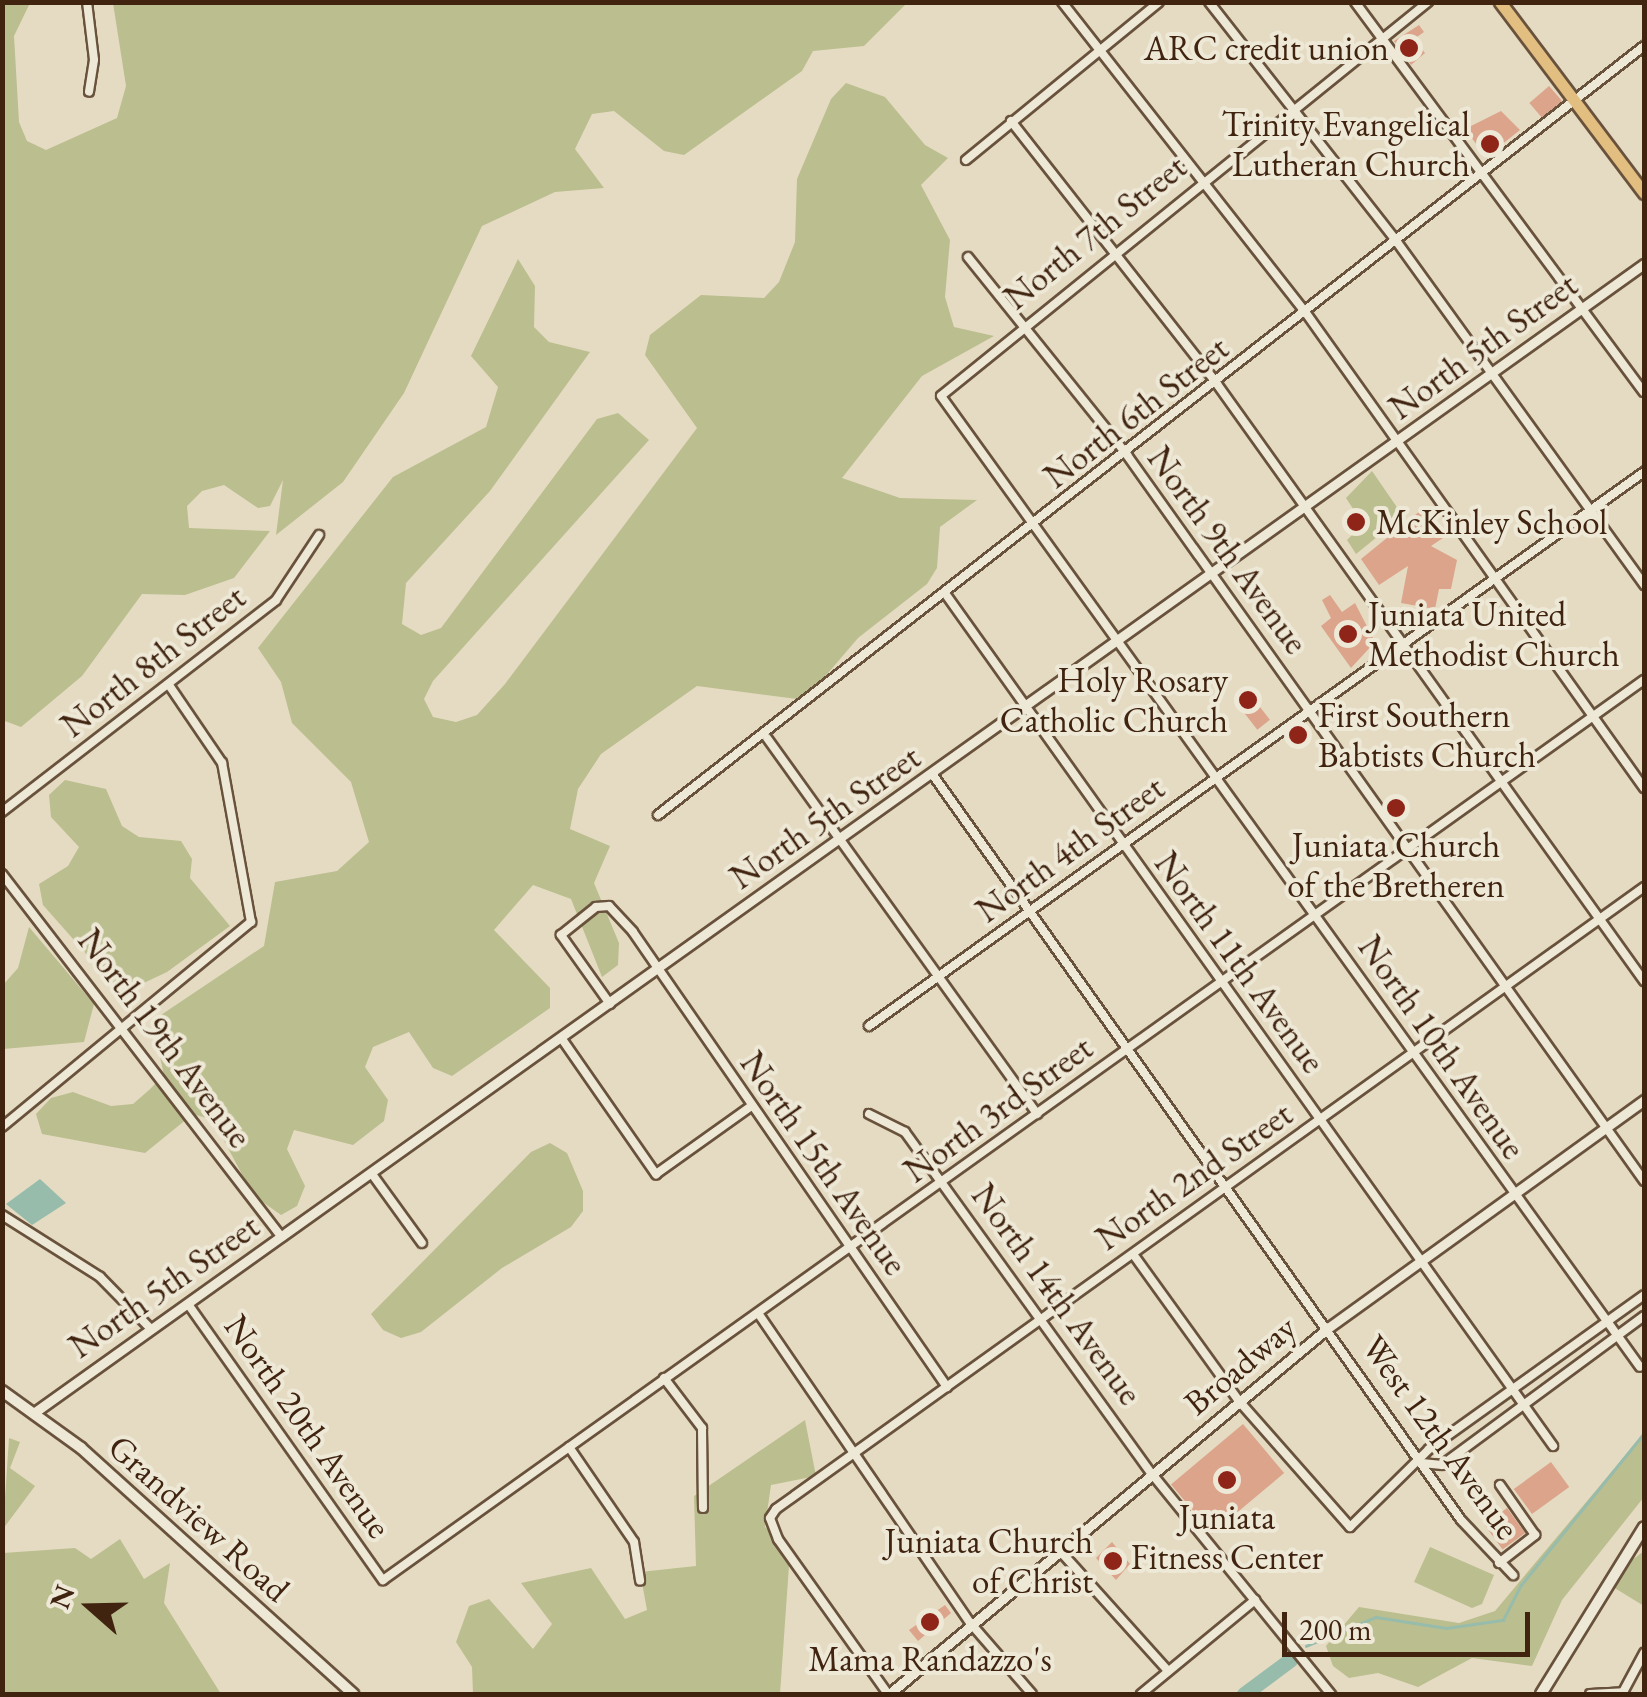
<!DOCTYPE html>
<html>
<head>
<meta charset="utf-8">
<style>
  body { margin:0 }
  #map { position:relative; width:1647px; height:1697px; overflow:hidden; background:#e5dbc2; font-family:"EB Garamond",serif }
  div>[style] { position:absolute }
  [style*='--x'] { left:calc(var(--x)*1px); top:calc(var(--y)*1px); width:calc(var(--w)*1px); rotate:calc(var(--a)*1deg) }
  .green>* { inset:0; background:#bbbe8e }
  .water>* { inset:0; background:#97bcac }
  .stream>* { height:2.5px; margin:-1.25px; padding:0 1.25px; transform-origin:1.25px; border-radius:1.25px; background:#97bcac }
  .river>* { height:15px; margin:-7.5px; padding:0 7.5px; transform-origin:7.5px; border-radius:7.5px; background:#97bcac }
  .building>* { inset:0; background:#dba48b; transform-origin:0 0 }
  .roads { filter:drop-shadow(2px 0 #69523c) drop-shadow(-2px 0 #69523c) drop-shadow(0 2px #69523c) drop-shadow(0 -2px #69523c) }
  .minor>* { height:8px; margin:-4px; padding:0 4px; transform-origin:4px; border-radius:4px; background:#eee8d7 }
  .tertiary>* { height:9px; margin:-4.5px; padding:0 4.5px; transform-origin:4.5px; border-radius:4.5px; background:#eee8d7 }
  .secondary>* { height:10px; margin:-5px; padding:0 5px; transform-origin:5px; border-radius:5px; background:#eee8d7 }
  .primary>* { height:11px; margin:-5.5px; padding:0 5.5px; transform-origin:5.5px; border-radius:5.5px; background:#e2be81 }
  .dots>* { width:28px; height:28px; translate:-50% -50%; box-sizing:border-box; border:5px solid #eee8d7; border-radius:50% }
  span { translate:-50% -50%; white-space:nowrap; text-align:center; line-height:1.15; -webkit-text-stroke:8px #eee8d7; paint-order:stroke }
  .poi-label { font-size:35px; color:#402410 }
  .right { translate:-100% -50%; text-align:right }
  .left { translate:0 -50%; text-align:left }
  .street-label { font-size:35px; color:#402410 }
  .frame { position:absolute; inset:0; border:5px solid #402410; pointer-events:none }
  .north { position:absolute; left:40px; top:1557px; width:100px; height:100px; -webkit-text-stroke:8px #eee8d7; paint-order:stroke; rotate:290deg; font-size:28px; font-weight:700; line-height:40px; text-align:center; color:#402410 }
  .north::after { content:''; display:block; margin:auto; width:35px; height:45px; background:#402410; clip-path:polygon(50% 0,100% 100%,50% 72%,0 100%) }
  .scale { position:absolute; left:1282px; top:1612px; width:248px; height:45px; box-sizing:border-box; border:5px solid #402410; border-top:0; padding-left:12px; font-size:30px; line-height:35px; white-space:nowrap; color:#402410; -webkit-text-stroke:8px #eee8d7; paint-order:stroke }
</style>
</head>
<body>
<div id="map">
  <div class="green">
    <i style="clip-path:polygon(3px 2px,30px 3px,14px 36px,19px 122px,27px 141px,46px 150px,117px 118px,126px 86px,113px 3px,907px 3px,864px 46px,813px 51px,802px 71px,684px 155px,664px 151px,614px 111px,592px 114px,575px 149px,604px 188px,555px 192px,482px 226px,404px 393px,343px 482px,276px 535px,283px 480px,270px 506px,258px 508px,224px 485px,202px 491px,187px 506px,189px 528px,270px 531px,234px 578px,185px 595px,142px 594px,82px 676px,21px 727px,2px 720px)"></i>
    <i style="clip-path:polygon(846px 83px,885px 97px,925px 145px,948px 158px,921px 185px,950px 240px,945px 297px,954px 327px,994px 336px,922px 376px,842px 478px,900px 498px,977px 500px,940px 527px,937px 568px,927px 584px,858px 638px,805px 700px,697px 686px,601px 754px,578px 789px,570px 829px,610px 846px,594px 883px,619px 943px,618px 965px,602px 977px,571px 899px,533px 885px,494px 930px,550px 988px,550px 1008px,452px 1076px,433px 1068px,409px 1032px,373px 1047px,365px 1067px,388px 1100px,384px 1121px,353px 1145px,294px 1130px,287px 1149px,305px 1186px,297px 1206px,281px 1215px,253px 1195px,213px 1120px,193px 1114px,145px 1153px,42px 1134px,36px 1114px,51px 1098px,73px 1092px,111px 1106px,133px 1104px,149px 1090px,164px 1075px,152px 1021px,264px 946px,275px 882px,337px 871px,369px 842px,351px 782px,292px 723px,281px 682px,258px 648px,393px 477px,486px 427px,498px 387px,471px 356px,518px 259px,535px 286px,534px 327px,549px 342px,590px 352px,490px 491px,406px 583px,402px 624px,421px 635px,441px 628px,597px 419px,618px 413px,649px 440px,433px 681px,424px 699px,433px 717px,456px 722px,477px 715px,505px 684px,697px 428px,645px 355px,650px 335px,701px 295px,764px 298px,779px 282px,795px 242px,797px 179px,831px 99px)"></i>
    <i style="clip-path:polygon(1372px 471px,1403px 516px,1356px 554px,1347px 540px,1363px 524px,1346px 498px)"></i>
    <i style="clip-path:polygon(65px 780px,106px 789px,122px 826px,139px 837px,181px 841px,192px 859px,190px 878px,230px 926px,167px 972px,131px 989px,112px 983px,43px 905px,39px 884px,68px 866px,79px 847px,51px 817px,49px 795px)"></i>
    <i style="clip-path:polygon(29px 927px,94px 1004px,84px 1042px,3px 1049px,3px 985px,18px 968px)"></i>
    <i style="clip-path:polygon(550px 1143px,567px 1153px,583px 1191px,583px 1211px,571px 1227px,502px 1268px,421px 1332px,401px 1338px,383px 1330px,371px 1314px,531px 1152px)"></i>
    <i style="clip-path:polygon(805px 1420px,816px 1476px,771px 1485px,765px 1527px,790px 1551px,780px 1694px,473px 1694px,472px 1667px,456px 1642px,469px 1606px,489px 1599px,533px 1649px,552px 1624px,521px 1583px,591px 1568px,625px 1619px,647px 1610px,640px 1572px,696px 1566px,694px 1496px)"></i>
    <i style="clip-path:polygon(1644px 1433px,1644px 1497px,1562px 1600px,1532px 1666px,1472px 1658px,1418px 1687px,1378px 1673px,1349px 1678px,1333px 1666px,1326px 1646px,1359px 1607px,1459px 1623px,1495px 1611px)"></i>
    <i style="clip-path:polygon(9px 1438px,20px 1442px,10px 1468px,35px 1486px,3px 1529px)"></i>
    <i style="clip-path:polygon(120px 1539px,144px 1579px,170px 1563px,164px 1603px,221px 1694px,3px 1694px,3px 1553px,75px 1548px,91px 1559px)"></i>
    <i style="clip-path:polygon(1430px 1547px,1494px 1575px,1482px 1604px,1472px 1608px,1414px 1582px)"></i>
    <i style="clip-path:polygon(1644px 1551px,1644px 1631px,1644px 1606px,1613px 1587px,1616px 1572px)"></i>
  </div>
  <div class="water">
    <i style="clip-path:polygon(40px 1179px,66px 1203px,32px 1225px,6px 1204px)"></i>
  </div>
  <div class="stream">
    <i style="--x:1306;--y:1646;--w:76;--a:-22.5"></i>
    <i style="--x:1376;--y:1617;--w:71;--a:8.9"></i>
    <i style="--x:1446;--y:1628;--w:58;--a:-8"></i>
    <i style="--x:1503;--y:1620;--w:39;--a:-63"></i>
    <i style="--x:1521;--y:1585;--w:196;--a:-51"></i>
  </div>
  <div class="river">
    <i style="--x:1244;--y:1694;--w:57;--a:-36.5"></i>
  </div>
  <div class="building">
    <i style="clip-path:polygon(1419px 25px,1424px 32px,1414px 39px,1425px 53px,1411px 65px,1394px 41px)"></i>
    <i style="left:1549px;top:86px;width:20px;height:26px;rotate:49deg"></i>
    <i style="clip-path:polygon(1501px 111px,1520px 130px,1486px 157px,1465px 129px)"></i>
    <i style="clip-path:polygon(1425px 507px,1446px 536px,1431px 546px,1457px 560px,1451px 589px,1439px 589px,1435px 609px,1401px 603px,1408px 566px,1379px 585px,1361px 559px)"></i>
    <i style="clip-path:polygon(1330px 595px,1342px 612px,1355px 603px,1375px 642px,1351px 668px,1321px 626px,1331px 618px,1322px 600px)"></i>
    <i style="left:1249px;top:693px;width:34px;height:16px;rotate:52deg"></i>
    <i style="left:1243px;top:1424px;width:64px;height:94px;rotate:50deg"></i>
    <i style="left:1551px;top:1462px;width:31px;height:46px;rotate:54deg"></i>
    <i style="left:1507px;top:1508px;width:31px;height:28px;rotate:54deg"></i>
    <i style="clip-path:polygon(1112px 1542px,1130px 1564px,1116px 1580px,1096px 1558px)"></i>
    <i style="clip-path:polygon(945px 1605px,951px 1613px,918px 1641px,909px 1630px)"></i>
  </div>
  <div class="roads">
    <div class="minor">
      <i style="--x:87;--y:2;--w:58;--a:83.1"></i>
      <i style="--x:94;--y:60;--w:32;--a:99"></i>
      <i style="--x:1062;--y:2;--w:395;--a:51.9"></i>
      <i style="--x:1306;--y:313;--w:583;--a:54.57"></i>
      <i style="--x:1209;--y:2;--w:305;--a:51.9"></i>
      <i style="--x:1397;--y:242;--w:423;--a:54.2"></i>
      <i style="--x:1355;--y:2;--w:485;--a:53.5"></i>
      <i style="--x:1428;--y:2;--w:626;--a:141.03"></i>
      <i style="--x:941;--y:396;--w:1196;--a:54.25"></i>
      <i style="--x:1011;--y:121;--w:334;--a:51.9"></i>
      <i style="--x:1217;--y:384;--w:734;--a:54.43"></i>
      <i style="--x:966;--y:160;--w:249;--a:-39.3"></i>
      <i style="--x:968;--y:257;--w:254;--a:51.2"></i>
      <i style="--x:1127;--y:455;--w:891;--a:54.54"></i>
      <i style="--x:947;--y:596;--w:1044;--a:54.51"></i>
      <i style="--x:767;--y:738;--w:463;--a:54.3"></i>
      <i style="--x:933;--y:775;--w:913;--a:54.67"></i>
      <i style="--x:1461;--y:1520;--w:76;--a:46.6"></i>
      <i style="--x:2;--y:812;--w:346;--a:-37.7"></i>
      <i style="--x:276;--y:600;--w:78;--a:-56.5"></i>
      <i style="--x:658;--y:815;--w:1250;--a:-37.95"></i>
      <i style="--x:2;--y:874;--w:458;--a:52.4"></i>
      <i style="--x:610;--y:1004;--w:85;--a:-125.4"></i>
      <i style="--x:561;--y:935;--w:45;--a:-38.7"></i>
      <i style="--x:596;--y:907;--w:13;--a:-4"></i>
      <i style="--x:609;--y:906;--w:35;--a:47"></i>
      <i style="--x:633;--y:932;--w:553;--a:55.39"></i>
      <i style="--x:869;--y:1026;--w:953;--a:-35.56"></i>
      <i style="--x:562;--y:1039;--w:165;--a:55.2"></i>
      <i style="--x:656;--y:1174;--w:115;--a:-35.5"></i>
      <i style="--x:869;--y:1114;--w:40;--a:26.6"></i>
      <i style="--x:905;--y:1132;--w:422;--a:54.2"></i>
      <i style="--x:1152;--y:1474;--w:284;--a:50.9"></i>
      <i style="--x:2;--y:1127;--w:323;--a:-39.5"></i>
      <i style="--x:251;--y:922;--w:162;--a:-100.3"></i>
      <i style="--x:222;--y:763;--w:94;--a:-124.2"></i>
      <i style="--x:372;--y:1174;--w:85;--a:54.1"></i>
      <i style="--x:2;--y:1215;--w:116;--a:32.3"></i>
      <i style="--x:100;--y:1277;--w:73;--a:45.6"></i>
      <i style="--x:1133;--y:1254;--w:181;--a:54.2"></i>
      <i style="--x:1239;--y:1401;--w:168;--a:48.6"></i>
      <i style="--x:1350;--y:1527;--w:111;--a:-44.6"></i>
      <i style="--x:1429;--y:1449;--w:264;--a:-35.6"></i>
      <i style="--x:188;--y:1304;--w:338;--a:54.8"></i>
      <i style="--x:383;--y:1580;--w:1549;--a:-35.52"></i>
      <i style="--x:758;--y:1313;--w:378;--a:55.6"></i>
      <i style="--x:972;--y:1625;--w:91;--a:49"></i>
      <i style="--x:664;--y:1378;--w:63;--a:52.8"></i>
      <i style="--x:702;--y:1428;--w:80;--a:89.3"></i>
      <i style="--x:569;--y:1447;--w:115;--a:55.6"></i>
      <i style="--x:634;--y:1542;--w:39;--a:81"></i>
      <i style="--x:1422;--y:1463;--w:20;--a:6"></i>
      <i style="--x:1442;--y:1465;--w:251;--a:-36.4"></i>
      <i style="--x:1061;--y:1552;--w:160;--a:48"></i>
      <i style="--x:1499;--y:1563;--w:46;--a:-37.9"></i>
      <i style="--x:1535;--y:1535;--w:61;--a:-125"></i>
      <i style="--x:888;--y:1694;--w:190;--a:-125.4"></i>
      <i style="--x:778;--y:1539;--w:22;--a:-111"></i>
      <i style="--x:770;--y:1518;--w:11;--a:-56"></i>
      <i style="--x:776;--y:1509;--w:1068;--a:-35.62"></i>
      <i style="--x:1141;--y:1694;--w:148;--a:-39.5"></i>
      <i style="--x:1590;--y:1694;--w:33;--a:-3"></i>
      <i style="--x:1622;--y:1694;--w:47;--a:-61.8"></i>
    </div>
    <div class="tertiary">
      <i style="--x:35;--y:1412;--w:1977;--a:-35.51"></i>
      <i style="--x:889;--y:1694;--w:572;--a:-39.82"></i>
      <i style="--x:1328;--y:1328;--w:390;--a:-35.8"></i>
    </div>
    <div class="secondary">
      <i style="--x:2;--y:1391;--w:97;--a:35.8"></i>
      <i style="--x:81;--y:1448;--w:367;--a:42.1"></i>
      <i style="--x:1541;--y:1694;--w:196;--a:-58.3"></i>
    </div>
    <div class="primary">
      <i style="--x:1500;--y:2;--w:239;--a:53"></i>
    </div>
  </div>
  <div class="dots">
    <i style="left:1409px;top:48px;background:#8f2418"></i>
    <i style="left:1490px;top:144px;background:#8f2418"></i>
    <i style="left:1356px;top:522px;background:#8f2418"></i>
    <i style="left:1348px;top:634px;background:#8f2418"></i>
    <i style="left:1248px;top:700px;background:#8f2418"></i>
    <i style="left:1298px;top:735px;background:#8f2418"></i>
    <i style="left:1396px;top:808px;background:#8f2418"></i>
    <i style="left:1227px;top:1480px;background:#8f2418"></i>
    <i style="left:1113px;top:1561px;background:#8f2418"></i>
    <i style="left:930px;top:1622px;background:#8f2418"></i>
  </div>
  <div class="poi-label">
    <span class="right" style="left:1389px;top:48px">ARC credit union</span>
    <span class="right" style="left:1470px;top:144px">Trinity Evangelical<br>Lutheran Church</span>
    <span class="left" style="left:1376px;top:522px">McKinley School</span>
    <span class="left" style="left:1368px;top:634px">Juniata United<br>Methodist Church</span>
    <span class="right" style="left:1228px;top:700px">Holy Rosary<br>Catholic Church</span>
    <span class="left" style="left:1318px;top:735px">First Southern<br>Babtists Church</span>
    <span style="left:1396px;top:865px">Juniata Church<br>of the Bretheren</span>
    <span style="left:1227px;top:1537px">Juniata<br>Fitness Center</span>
    <span class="right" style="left:1093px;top:1561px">Juniata Church<br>of Christ</span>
    <span style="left:930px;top:1659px">Mama Randazzo's</span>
  </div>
  <div class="street-label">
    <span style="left:1095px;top:232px;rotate:-39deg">North 7th Street</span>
    <span style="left:1483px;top:346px;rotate:-36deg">North 5th Street</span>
    <span style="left:1136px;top:412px;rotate:-38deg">North 6th Street</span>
    <span style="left:1228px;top:550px;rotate:54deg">North 9th Avenue</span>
    <span style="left:153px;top:661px;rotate:-38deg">North 8th Street</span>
    <span style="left:825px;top:817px;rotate:-35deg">North 5th Street</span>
    <span style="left:1070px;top:849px;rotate:-36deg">North 4th Street</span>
    <span style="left:1240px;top:962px;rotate:54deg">North 11th Avenue</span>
    <span style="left:165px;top:1038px;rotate:53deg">North 19th Avenue</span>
    <span style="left:1442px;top:1047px;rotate:55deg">North 10th Avenue</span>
    <span style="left:998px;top:1109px;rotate:-36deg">North 3rd Street</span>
    <span style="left:824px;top:1163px;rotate:55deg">North 15th Avenue</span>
    <span style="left:1194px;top:1176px;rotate:-35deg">North 2nd Street</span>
    <span style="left:164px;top:1286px;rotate:-35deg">North 5th Street</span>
    <span style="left:1057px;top:1294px;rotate:54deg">North 14th Avenue</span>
    <span style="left:1240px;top:1365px;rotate:-40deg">Broadway</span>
    <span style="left:308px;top:1426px;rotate:55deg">North 20th Avenue</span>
    <span style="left:1441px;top:1437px;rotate:54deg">West 12th Avenue</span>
    <span style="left:199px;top:1518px;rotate:42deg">Grandview Road</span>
  </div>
  <div class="frame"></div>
  <div class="north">N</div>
  <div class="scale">200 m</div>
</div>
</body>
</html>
